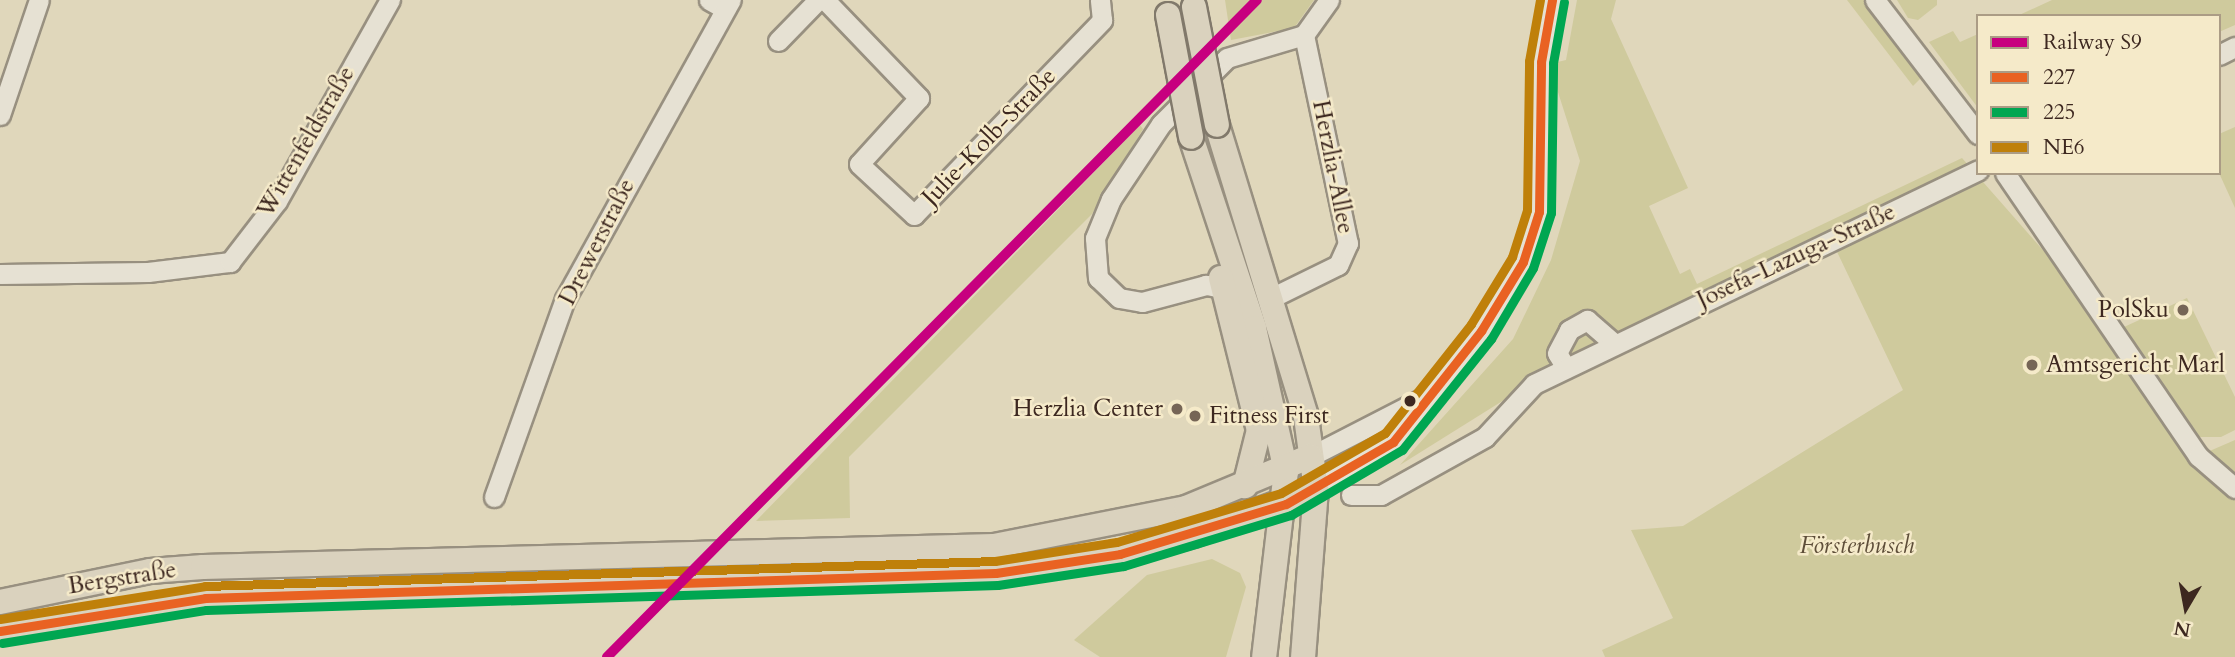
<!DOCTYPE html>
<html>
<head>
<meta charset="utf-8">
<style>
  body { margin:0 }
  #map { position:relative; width:2235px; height:657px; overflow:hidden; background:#e0d7bb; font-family:Cardo,serif }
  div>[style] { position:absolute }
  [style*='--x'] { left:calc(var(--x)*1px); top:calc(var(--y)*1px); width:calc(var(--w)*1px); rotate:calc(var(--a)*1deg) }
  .green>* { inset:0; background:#cfca9d }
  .roads { filter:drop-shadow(2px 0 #989080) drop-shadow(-2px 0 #989080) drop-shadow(0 2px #989080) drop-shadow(0 -2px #989080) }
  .minor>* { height:19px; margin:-9.5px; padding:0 9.5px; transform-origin:9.5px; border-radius:9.5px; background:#e6e1d3 }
  .major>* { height:24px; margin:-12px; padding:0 12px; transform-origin:12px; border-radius:12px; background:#dad2be }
  .bridges { filter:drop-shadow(2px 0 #81796b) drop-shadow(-2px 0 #81796b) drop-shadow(0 2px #81796b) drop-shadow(0 -2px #81796b) }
  .major-bridge>* { height:24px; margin:-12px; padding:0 12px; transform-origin:12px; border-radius:12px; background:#dad2be }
  .bus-1>* { height:9px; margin:-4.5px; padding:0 4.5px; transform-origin:4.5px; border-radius:4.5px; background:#e96222 }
  .bus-2>* { height:9px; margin:-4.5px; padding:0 4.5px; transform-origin:4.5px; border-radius:4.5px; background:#00a651 }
  .bus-3>* { height:9px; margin:-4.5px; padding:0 4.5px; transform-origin:4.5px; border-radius:4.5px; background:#bf800a }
  .rail-1>* { height:10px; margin:-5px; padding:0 5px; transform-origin:5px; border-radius:5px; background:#c7007f }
  .dots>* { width:19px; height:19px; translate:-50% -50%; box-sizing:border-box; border:4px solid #f5eac9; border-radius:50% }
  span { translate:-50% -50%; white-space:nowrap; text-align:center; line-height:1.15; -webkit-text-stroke:5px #f5eac9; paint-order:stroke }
  .street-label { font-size:24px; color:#3d2820 }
  .poi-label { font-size:24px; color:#3d2820 }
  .right { translate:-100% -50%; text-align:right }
  .left { translate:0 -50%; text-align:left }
  .park-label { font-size:24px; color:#5e4e39; font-style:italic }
  .legend { position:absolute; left:1976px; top:14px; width:245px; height:161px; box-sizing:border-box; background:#f5eac9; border:2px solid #ab9c85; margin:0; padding:9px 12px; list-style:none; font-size:21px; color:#3d2820 }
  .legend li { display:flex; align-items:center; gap:14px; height:35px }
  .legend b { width:35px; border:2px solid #ab9c85 }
  .north { position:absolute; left:2151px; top:573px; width:70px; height:70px; -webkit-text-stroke:5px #f5eac9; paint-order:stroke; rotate:190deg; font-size:19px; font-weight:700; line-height:28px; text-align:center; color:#3d2820 }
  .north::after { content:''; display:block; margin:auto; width:24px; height:32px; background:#3d2820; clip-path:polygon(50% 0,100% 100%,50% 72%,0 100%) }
</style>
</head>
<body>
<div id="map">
  <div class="green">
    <i style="clip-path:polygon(1225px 0,1314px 0,1294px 28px,1231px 40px)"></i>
    <i style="clip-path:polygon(1577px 0,1616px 0,1611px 19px,1688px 188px,1649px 206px,1680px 274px,1690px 269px,1697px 284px,1962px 158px,2107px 323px,2198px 456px,2235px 440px,2235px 657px,1605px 657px,1602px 650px,1673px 618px,1631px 530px,1683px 526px,1903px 390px,1829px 235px,1533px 382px,1400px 465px,1513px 339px,1551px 260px,1580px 161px,1549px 64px,1566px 60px)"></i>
    <i style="clip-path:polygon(1847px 0,1865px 0,1925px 74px,1913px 86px)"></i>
    <i style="clip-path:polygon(1897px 0,1937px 0,1937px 5px,1918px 20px,1908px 18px)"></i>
    <i style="clip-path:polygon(2052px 0,2235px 0,2235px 25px,2219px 32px,2219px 16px,2017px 16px)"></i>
    <i style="clip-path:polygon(1953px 31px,1960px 42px,1978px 34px,1978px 108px,1929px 42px)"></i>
    <i style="clip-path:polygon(1140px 125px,1143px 129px,1092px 214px,849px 457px,850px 518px,756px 521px)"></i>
    <i style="clip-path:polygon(2235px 127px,2235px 208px,2219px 173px,2219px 134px)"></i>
    <i style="clip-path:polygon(2187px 298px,2235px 397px,2235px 430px,2221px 437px,2198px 437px,2124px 327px)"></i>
    <i style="clip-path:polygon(1212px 559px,1240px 573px,1246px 587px,1226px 657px,1100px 657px,1074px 640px,1147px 575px)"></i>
  </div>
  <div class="roads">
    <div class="minor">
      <i style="--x:709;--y:0;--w:18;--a:29"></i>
      <i style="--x:825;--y:0;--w:136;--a:46.2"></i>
      <i style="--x:919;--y:98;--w:89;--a:132.3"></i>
      <i style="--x:859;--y:164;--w:75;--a:42.8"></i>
      <i style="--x:914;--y:215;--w:271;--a:-46"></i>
      <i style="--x:1102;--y:20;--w:20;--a:-96"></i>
      <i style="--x:1875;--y:0;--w:169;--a:52.5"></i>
      <i style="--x:1304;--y:35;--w:43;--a:-54.5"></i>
      <i style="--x:778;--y:41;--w:57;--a:-45.7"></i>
      <i style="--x:2219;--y:55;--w:18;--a:-27"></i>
      <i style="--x:0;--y:115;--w:121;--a:-71.3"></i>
      <i style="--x:2005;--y:173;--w:343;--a:55.7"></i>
      <i style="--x:2198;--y:456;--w:49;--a:40.9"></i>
      <i style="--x:0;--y:274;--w:148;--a:-0.8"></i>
      <i style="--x:148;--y:272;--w:83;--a:-7"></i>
      <i style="--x:230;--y:262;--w:77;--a:-52.4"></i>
      <i style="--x:277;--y:201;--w:231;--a:-60.7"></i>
      <i style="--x:1235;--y:291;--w:30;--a:-168"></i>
      <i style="--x:1206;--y:285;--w:66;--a:165.1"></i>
      <i style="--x:1142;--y:302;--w:23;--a:-170"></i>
      <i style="--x:1119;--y:298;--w:29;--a:-136"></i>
      <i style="--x:1098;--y:278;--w:40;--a:-94.3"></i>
      <i style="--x:1095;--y:238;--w:42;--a:-67.7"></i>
      <i style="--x:1111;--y:199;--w:90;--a:-56.3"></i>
      <i style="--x:1161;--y:124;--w:93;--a:-45"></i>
      <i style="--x:1227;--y:58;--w:80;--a:-16.6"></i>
      <i style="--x:1304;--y:35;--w:213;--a:78.1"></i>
      <i style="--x:1348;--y:243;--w:24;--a:114"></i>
      <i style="--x:1338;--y:265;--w:75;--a:153.8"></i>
      <i style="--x:1566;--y:368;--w:17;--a:-121"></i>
      <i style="--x:1557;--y:353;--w:26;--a:-62"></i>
      <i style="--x:1569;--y:330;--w:21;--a:-29"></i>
      <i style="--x:1587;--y:320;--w:37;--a:41"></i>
      <i style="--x:1311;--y:456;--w:129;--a:-27.2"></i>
      <i style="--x:1316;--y:489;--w:90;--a:-31.4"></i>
      <i style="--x:1393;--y:442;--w:142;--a:-51.6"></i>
      <i style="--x:1481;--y:331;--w:81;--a:-58.7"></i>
      <i style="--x:1523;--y:262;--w:52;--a:-72.3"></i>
      <i style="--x:1539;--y:212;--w:150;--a:-89.2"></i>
      <i style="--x:1541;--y:62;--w:63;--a:-79.9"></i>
      <i style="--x:1351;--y:495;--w:30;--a:0"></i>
      <i style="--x:1381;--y:495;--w:119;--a:-29.1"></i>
      <i style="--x:1485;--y:437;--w:72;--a:-47.2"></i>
      <i style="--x:1534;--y:384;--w:493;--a:-25.7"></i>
      <i style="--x:494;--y:497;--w:210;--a:-70.3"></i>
      <i style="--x:565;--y:299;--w:342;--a:-61"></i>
    </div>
    <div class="major">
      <i style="--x:1217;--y:125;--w:305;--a:73"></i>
      <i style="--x:1306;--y:417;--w:73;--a:82.1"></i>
      <i style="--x:1316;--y:489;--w:169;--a:94.4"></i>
      <i style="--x:1191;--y:137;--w:201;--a:71.7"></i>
      <i style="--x:1254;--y:328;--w:147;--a:77.4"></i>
      <i style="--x:1286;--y:471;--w:187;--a:96.7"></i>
      <i style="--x:1221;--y:278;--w:157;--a:76"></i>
      <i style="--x:1259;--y:430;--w:58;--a:104"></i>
      <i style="--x:0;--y:602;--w:153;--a:-11.7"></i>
      <i style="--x:150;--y:571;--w:53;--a:-4.3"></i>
      <i style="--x:203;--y:567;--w:791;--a:-1.52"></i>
      <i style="--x:994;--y:546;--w:196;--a:-11.2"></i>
      <i style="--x:1186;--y:508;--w:135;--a:-22.6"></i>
      <i style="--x:0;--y:631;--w:208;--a:-9.1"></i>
      <i style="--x:205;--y:598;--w:791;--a:-1.81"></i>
      <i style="--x:996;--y:573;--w:125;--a:-8.7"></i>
      <i style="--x:1120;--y:554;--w:75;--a:-14.6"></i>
      <i style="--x:1193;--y:535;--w:131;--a:-20.5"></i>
    </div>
  </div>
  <div class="bridges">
    <div class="major-bridge">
      <i style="--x:1194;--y:7;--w:120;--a:79"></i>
      <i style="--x:1168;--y:15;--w:124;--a:79.3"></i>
    </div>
  </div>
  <div class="bus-1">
    <i style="--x:0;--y:631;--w:208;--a:-9.1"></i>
    <i style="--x:205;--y:598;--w:791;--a:-1.81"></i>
    <i style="--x:996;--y:573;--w:125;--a:-8.7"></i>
    <i style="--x:1120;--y:554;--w:173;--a:-16.8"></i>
    <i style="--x:1286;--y:504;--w:124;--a:-30.1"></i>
    <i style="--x:1393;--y:442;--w:142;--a:-51.6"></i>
    <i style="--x:1481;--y:331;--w:81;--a:-58.7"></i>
    <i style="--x:1523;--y:262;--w:52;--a:-72.3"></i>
    <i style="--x:1539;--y:212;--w:150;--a:-89.2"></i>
    <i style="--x:1541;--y:62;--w:63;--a:-79.9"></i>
  </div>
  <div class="bus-2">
    <i style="--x:2;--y:643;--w:207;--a:-9.2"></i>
    <i style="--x:206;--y:610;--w:792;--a:-1.81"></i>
    <i style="--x:998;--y:585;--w:127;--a:-8.6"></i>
    <i style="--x:1124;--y:566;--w:175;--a:-17"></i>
    <i style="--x:1291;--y:515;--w:129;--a:-30.4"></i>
    <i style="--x:1402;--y:450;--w:142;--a:-51.3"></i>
    <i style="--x:1491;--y:339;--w:82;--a:-59.4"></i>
    <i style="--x:1533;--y:268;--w:58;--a:-71.9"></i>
    <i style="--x:1551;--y:213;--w:150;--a:-89.2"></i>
    <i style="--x:1553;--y:63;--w:62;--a:-79.8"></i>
  </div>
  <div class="bus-3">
    <i style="--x:0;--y:619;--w:208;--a:-9.1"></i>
    <i style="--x:205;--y:586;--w:790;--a:-1.81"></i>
    <i style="--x:995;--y:561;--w:123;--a:-8.9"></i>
    <i style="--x:1117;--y:542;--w:171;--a:-16.6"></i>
    <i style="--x:1281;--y:493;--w:120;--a:-30"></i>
    <i style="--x:1385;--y:433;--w:139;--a:-51.7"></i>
    <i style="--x:1471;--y:324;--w:79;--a:-58.5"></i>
    <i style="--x:1512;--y:257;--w:49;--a:-72.3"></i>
    <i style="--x:1527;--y:210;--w:149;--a:-89.2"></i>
    <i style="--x:1529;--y:61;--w:62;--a:-79.8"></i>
  </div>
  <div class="rail-1">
    <i style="--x:607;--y:657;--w:924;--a:-45.31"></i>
  </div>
  <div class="dots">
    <i style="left:2183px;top:310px;background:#766556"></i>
    <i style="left:2032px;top:365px;background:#766556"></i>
    <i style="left:1410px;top:401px;background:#3d2820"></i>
    <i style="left:1177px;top:409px;background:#766556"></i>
    <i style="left:1195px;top:416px;background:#766556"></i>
  </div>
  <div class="street-label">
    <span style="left:989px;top:137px;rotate:-46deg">Julie-Kolb-Straße</span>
    <span style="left:306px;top:142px;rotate:-60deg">Wittenfeldstraße</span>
    <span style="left:1333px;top:167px;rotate:79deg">Herzlia-Allee</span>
    <span style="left:597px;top:242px;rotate:-63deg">Drewerstraße</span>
    <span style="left:1796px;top:256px;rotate:-25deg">Josefa-Lazuga-Straße</span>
    <span style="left:122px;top:578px;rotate:-9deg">Bergstraße</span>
  </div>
  <div class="poi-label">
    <span class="right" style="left:2169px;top:310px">PolSku</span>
    <span class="left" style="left:2046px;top:365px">Amtsgericht Marl</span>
    <span class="right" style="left:1163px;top:409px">Herzlia Center</span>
    <span class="left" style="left:1209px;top:416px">Fitness First</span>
  </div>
  <div class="park-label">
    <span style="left:1857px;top:546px">Försterbusch</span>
  </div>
  <ul class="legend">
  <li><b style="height:9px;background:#c7007f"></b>Railway S9</li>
  <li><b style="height:9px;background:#e96222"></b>227</li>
  <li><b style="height:9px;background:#00a651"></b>225</li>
  <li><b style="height:9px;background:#bf800a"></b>NE6</li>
  </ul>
  <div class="north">N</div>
</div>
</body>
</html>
